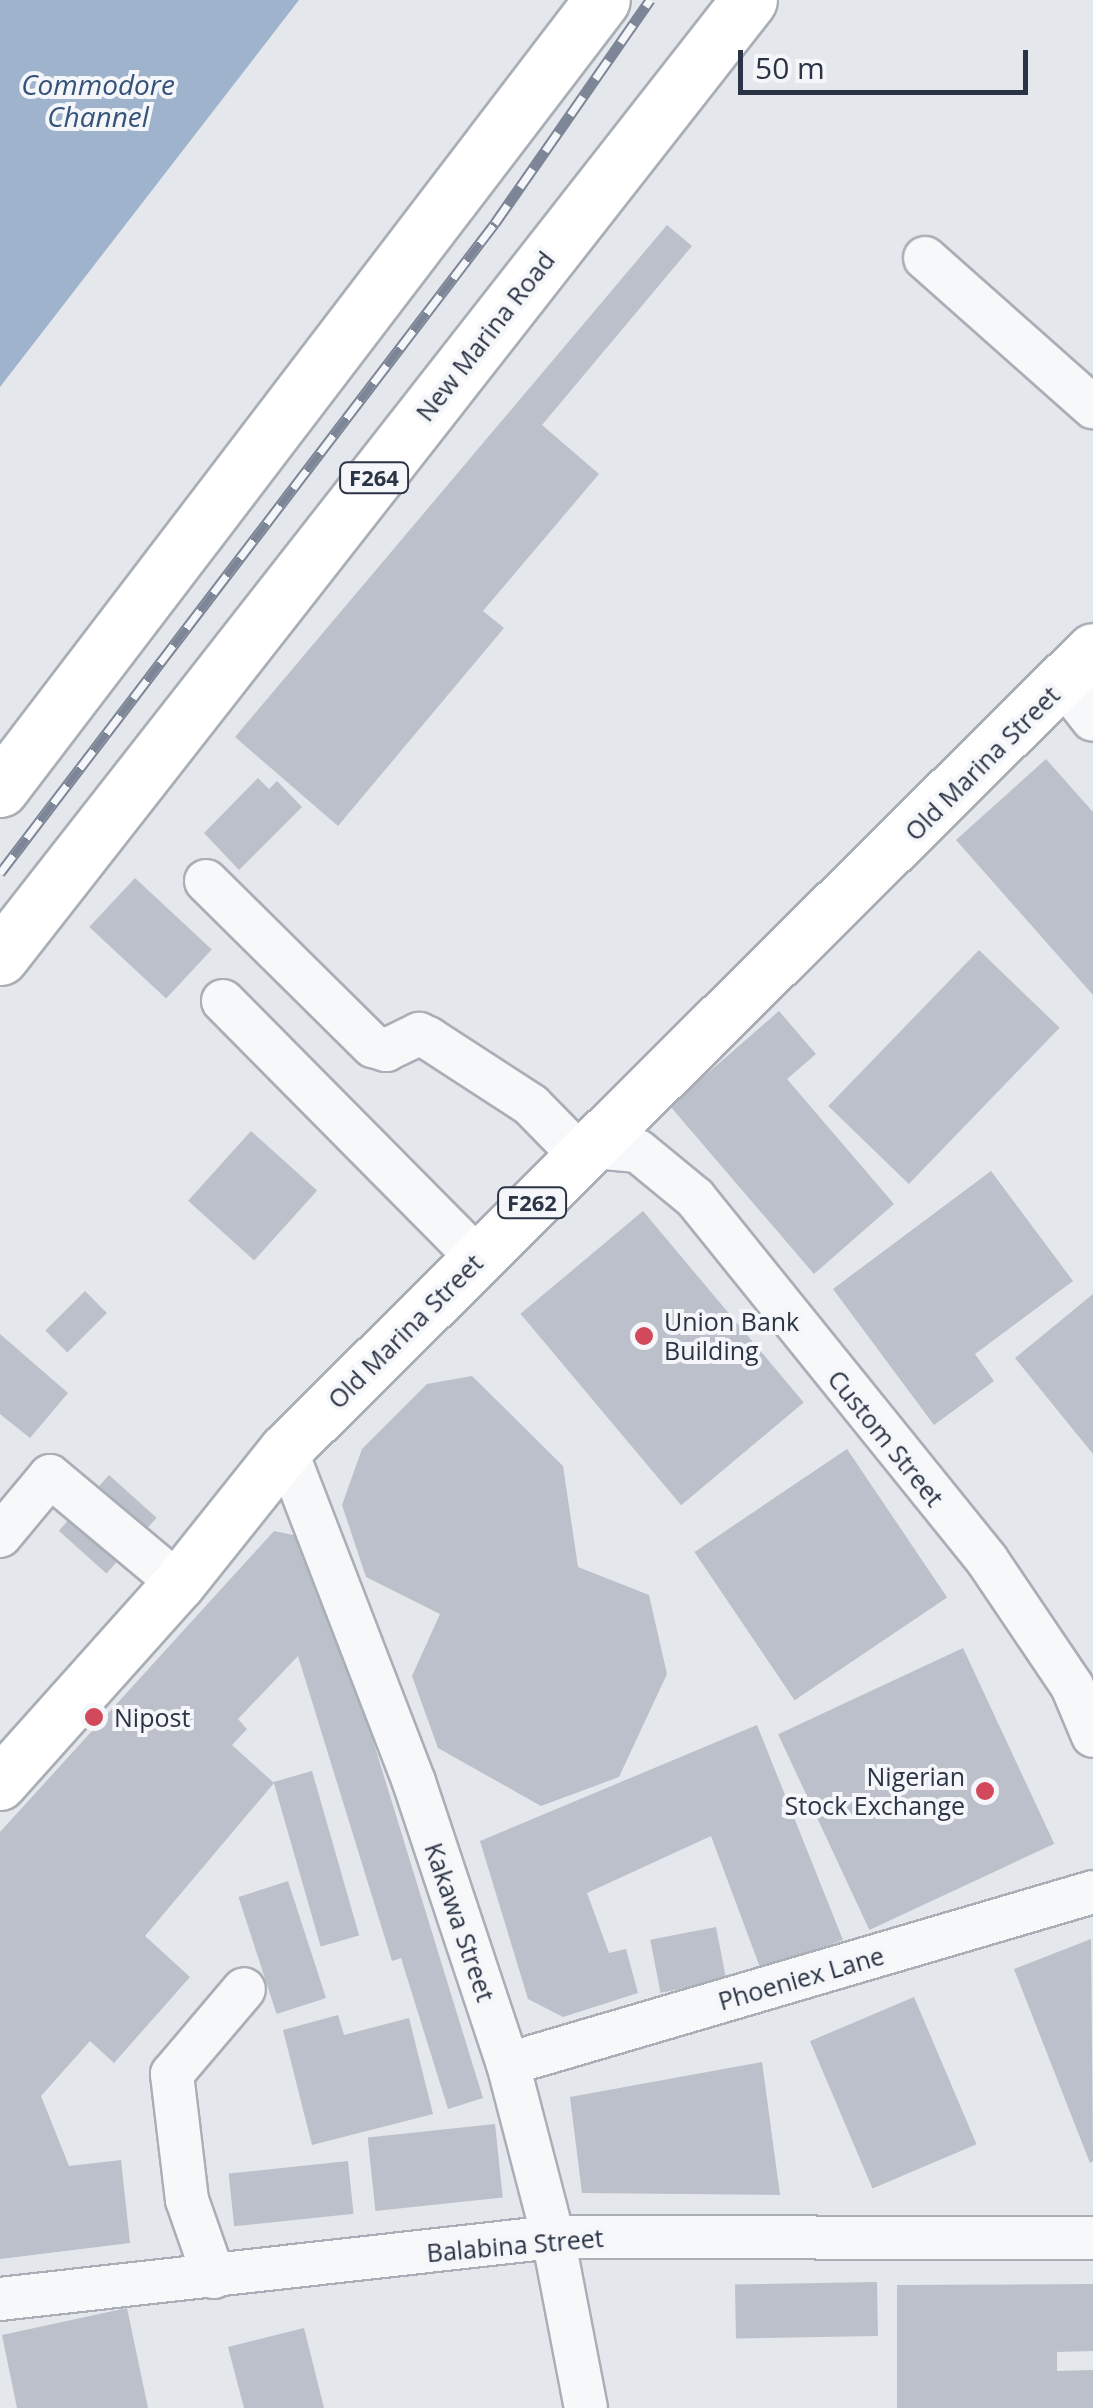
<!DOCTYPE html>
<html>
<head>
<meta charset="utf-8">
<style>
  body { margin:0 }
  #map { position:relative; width:1093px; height:2408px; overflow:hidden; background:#e4e7ec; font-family:"Open Sans",sans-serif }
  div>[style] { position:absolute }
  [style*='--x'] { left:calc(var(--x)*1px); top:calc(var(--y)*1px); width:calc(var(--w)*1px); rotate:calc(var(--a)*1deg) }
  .water>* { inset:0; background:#9fb4cc }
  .building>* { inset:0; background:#bbc0ca; transform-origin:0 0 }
  .roads { filter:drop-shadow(2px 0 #a9aeb7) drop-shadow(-2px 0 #a9aeb7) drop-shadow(0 2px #a9aeb7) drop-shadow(0 -2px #a9aeb7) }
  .minor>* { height:42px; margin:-21px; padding:0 21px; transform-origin:21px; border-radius:21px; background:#f7f8fa }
  .major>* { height:52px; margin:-26px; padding:0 26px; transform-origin:26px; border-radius:26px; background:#fff }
  .highway>* { height:55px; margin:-27.5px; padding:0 27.5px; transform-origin:27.5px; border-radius:27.5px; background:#fff }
  .rail>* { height:11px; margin-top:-5.5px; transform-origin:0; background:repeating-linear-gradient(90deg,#f4f6f9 0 22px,#7d8696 0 44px); box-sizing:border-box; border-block:2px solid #7d8696 }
  .dots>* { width:28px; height:28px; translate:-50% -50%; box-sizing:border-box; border:5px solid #f4f6f9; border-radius:50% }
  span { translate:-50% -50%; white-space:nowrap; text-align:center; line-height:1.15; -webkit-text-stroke:8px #f4f6f9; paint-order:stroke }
  .shield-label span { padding:2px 8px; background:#f4f6f9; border:2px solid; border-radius:8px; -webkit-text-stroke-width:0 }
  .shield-label { font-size:22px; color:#2b3445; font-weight:700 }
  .street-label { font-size:25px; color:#2b3445 }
  .poi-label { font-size:25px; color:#2b3445 }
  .left { translate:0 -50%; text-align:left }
  .right { translate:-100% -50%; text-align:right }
  .water-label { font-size:28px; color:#34527a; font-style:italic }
  .scale { position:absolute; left:738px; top:50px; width:290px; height:45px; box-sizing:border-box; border:5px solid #2b3445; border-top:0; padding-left:12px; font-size:30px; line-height:35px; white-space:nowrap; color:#2b3445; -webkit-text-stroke:8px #f4f6f9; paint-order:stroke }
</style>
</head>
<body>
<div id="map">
  <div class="water">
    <i style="clip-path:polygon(0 0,299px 0,0 387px)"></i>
  </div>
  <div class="building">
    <i style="clip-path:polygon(667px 225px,692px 246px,542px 425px,599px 474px,483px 611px,504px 628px,338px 826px,235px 737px)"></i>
    <i style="clip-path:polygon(1046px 759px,1093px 812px,1093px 995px,956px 840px)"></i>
    <i style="clip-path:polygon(258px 778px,269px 789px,277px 781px,302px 807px,239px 870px,204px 833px)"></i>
    <i style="left:135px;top:878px;width:105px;height:67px;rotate:43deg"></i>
    <i style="left:979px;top:950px;width:112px;height:217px;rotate:44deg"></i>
    <i style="clip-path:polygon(779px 1011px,816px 1054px,787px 1079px,894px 1204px,814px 1274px,670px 1106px)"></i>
    <i style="left:251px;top:1131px;width:89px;height:94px;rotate:42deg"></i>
    <i style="clip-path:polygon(991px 1171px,1073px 1281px,975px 1354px,994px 1381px,934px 1425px,833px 1289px)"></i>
    <i style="left:643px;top:1211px;width:250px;height:160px;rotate:50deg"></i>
    <i style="left:85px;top:1291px;width:31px;height:56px;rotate:45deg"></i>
    <i style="clip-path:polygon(1093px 1294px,1093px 1454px,1015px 1358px)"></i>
    <i style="clip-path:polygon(0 1334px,68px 1393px,30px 1438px,0 1414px)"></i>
    <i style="clip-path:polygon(472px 1376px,563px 1466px,578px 1567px,649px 1595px,667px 1674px,619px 1777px,541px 1806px,438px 1748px,412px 1676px,440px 1614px,366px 1577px,342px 1505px,362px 1449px,427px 1384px)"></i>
    <i style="left:847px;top:1449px;width:179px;height:184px;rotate:56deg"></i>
    <i style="left:109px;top:1475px;width:64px;height:75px;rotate:42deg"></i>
    <i style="clip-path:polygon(274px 1531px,303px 1537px,335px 1617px,483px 2098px,448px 2109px,401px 1958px,392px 1961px,298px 1656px,238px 1719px,247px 1729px,232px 1745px,274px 1783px,145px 1936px,190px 1977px,114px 2063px,90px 2041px,41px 2096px,69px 2166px,121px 2160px,130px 2243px,0 2259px,0 1832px)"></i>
    <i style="left:963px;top:1648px;width:216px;height:204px;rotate:65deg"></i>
    <i style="clip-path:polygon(757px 1725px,843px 1940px,761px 1970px,711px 1836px,587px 1893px,609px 1953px,626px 1949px,638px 1993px,563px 2017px,528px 1999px,480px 1841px)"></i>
    <i style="left:312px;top:1771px;width:171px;height:40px;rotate:74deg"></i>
    <i style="left:288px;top:1881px;width:123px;height:52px;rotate:72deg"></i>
    <i style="left:716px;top:1927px;width:54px;height:67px;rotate:79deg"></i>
    <i style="clip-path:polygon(1091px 1939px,1093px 2161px,1090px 2163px,1014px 1969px)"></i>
    <i style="left:914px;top:1997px;width:160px;height:113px;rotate:67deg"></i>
    <i style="clip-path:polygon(338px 2015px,344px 2035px,409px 2018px,433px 2114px,312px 2145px,283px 2030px)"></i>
    <i style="clip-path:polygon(762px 2062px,780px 2195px,582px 2193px,570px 2097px)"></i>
    <i style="left:495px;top:2124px;width:74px;height:128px;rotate:84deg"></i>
    <i style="left:348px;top:2161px;width:53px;height:120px;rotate:84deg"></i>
    <i style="left:877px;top:2282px;width:54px;height:142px;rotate:89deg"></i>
    <i style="clip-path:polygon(1093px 2284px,1093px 2351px,1057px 2352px,1057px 2371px,1093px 2370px,1093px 2408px,897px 2408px,897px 2285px)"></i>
    <i style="clip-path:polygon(127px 2308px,148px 2408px,17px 2408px,2px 2335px)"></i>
    <i style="clip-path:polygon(304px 2328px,324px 2408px,244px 2408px,228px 2347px)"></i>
  </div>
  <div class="roads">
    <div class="minor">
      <i style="--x:925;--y:258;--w:225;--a:41.6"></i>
      <i style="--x:1063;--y:682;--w:48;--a:51.7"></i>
      <i style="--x:206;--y:881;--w:235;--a:44.7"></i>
      <i style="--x:373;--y:1046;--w:14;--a:17"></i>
      <i style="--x:386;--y:1050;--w:37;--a:-26"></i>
      <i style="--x:419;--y:1034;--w:10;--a:24"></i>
      <i style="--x:428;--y:1038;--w:123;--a:33"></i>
      <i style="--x:531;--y:1105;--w:71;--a:45.6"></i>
      <i style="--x:223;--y:1001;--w:361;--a:45.3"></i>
      <i style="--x:594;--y:1147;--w:44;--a:5.2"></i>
      <i style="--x:638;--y:1151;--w:74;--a:39.5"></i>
      <i style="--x:695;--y:1198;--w:465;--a:51.1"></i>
      <i style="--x:987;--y:1560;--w:152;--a:56"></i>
      <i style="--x:1072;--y:1686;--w:54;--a:67.2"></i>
      <i style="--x:286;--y:1450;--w:356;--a:68.9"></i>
      <i style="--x:414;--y:1782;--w:297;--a:71.6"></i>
      <i style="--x:508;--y:2064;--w:179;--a:75.4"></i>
      <i style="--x:553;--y:2237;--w:174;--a:79.1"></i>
      <i style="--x:0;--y:1536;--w:78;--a:-50.2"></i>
      <i style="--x:50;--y:1476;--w:168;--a:39.9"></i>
      <i style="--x:508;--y:2064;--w:610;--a:-16.38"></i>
      <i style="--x:214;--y:2277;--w:82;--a:-109.3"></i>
      <i style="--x:187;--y:2200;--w:127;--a:-96.8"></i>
      <i style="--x:172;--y:2074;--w:111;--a:-49.7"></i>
      <i style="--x:0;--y:2299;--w:556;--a:-6.4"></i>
      <i style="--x:553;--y:2237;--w:540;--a:0.11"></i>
    </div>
    <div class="major">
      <i style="--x:0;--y:1784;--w:268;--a:-48.2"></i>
      <i style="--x:179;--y:1584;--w:171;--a:-51.4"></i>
      <i style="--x:286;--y:1450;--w:1136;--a:-44.75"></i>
    </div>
    <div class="highway">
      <i style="--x:0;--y:789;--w:992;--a:-52.66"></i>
      <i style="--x:0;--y:957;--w:1215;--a:-51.95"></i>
    </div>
  </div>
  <div class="rail">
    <i style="--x:0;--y:873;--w:817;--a:-52.71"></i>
    <i style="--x:495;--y:223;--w:272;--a:-55.2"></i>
  </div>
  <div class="dots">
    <i style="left:644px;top:1336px;background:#d1495b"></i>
    <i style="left:94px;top:1717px;background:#d1495b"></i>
    <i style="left:985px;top:1791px;background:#d1495b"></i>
  </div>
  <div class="shield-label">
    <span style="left:374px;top:478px">F264</span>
    <span style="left:532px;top:1203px">F262</span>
  </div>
  <div class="street-label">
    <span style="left:485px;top:336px;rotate:-52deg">New Marina Road</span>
    <span style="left:982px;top:763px;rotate:-45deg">Old Marina Street</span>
    <span style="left:405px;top:1331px;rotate:-45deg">Old Marina Street</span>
    <span style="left:886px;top:1438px;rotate:51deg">Custom Street</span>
    <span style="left:460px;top:1922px;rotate:71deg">Kakawa Street</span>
    <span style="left:801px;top:1978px;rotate:-16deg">Phoeniex Lane</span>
    <span style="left:515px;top:2245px;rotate:-5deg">Balabina Street</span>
  </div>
  <div class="poi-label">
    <span class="left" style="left:664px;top:1336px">Union Bank<br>Building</span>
    <span class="left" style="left:114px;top:1717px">Nipost</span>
    <span class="right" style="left:965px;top:1791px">Nigerian<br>Stock Exchange</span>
  </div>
  <div class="water-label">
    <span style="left:98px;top:100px">Commodore<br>Channel</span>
  </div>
  <div class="scale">50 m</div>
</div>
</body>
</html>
